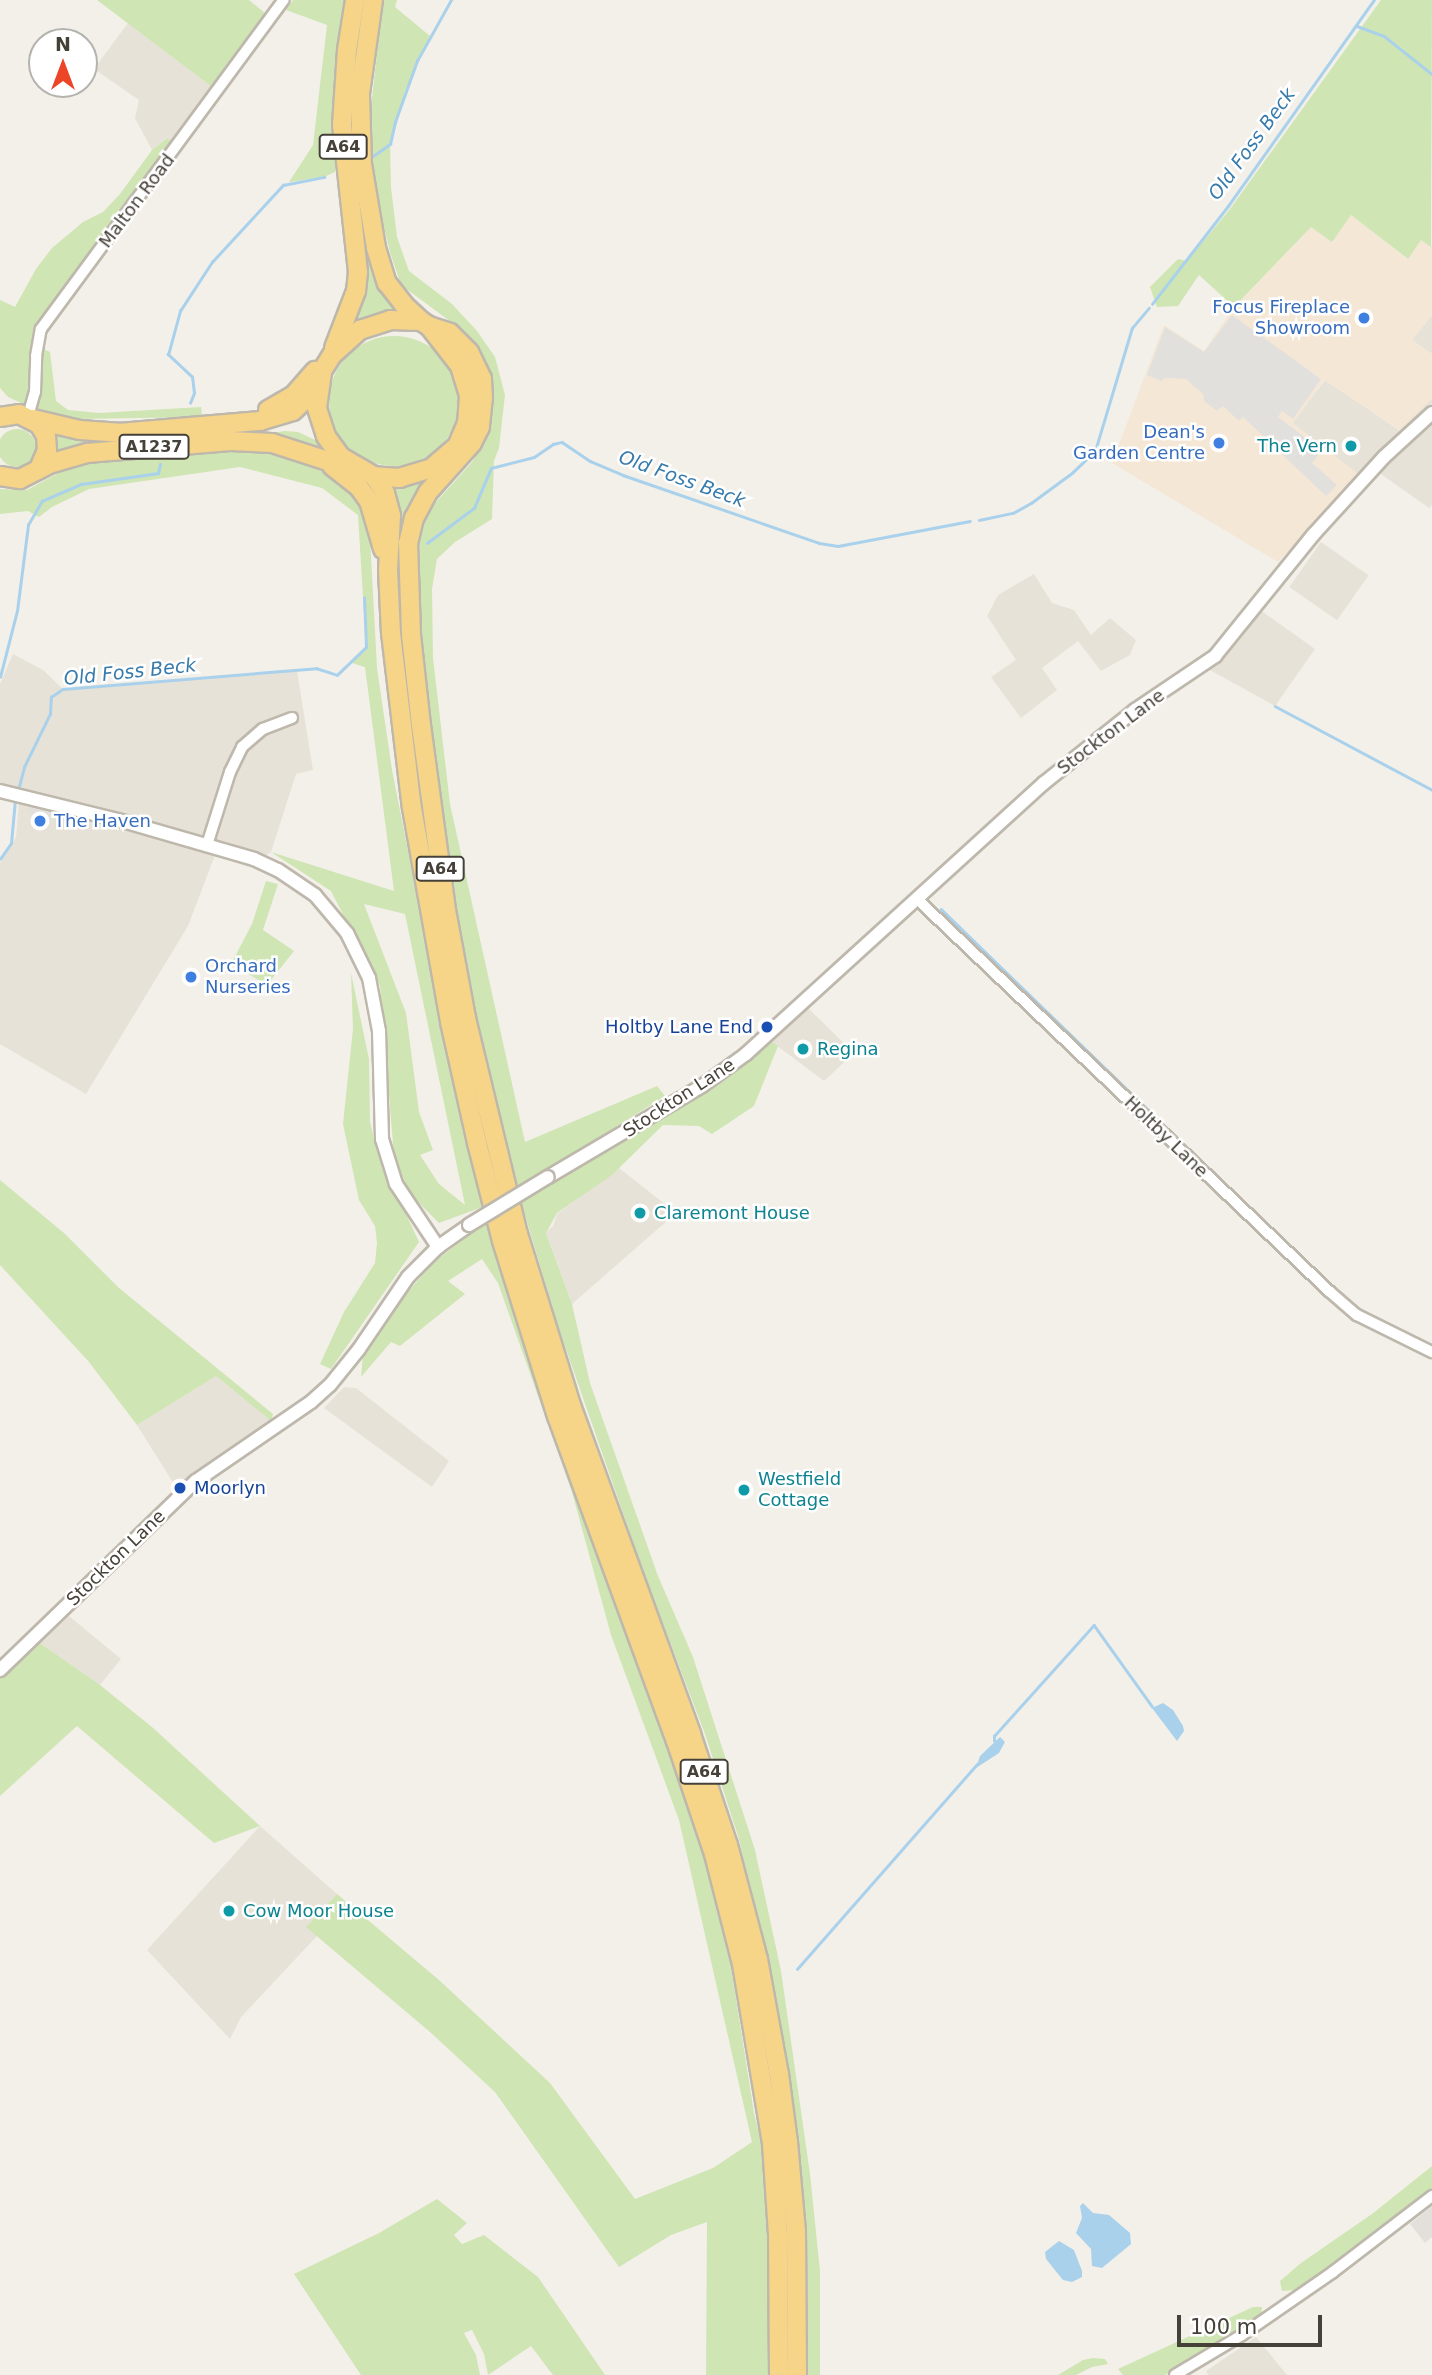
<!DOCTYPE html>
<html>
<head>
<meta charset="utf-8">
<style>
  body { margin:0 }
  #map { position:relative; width:1432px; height:2375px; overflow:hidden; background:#f3f0e9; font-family:"DejaVu Sans",sans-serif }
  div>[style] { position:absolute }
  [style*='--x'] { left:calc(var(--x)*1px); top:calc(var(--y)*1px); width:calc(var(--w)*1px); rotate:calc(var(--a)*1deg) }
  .residential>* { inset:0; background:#e7e2d7; transform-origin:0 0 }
  .commercial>* { inset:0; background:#f4e7d6 }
  .industrial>* { inset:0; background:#e3dfda }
  .green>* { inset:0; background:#cfe5b4 }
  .round { border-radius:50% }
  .parking>* { inset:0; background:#e2e0dd }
  .water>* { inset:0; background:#a9d1ec }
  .stream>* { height:2.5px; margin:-1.25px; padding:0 1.25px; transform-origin:1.25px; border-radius:1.25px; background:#a9d1ec }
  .roads { filter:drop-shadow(2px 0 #beb8ac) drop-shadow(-2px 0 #beb8ac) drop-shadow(0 2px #beb8ac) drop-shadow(0 -2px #beb8ac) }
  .minor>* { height:10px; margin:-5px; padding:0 5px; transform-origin:5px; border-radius:5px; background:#fff }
  .tertiary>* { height:12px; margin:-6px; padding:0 6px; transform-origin:6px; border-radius:6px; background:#fff }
  .trunk>* { height:18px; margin:-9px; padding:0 9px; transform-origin:9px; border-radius:9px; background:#f6d488 }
  .bridges { filter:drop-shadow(2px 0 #beb8ac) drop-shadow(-2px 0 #beb8ac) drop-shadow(0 2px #beb8ac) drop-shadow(0 -2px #beb8ac) }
  .tertiary-bridge>* { height:12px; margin:-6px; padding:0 6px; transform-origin:6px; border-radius:6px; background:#fff }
  .dots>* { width:19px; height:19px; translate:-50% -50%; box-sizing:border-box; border:4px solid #fff; border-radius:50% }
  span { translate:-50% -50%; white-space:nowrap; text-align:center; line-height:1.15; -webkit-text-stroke:5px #fff; paint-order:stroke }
  .shield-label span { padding:2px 5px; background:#fff; border:2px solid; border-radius:5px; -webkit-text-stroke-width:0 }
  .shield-label { font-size:16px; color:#464138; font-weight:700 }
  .street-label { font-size:18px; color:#464138 }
  .shop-label { font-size:18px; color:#366cbe }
  .right { translate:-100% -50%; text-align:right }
  .left { translate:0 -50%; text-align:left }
  .culture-label { font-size:18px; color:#0d838f }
  .transit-label { font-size:18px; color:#164399 }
  .water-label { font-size:19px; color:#377bac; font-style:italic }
  .north { position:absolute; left:28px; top:28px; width:70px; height:70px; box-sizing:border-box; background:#fff; border:2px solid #b5b3af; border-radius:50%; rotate:0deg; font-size:19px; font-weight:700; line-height:28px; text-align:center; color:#464138 }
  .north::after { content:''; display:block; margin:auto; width:24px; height:32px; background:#ec4528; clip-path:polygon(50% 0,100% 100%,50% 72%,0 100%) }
  .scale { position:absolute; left:1177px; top:2315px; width:145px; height:32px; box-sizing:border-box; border:4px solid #464138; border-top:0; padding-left:9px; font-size:21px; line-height:24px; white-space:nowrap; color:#464138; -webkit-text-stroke:5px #fff; paint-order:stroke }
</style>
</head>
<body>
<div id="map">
  <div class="residential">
    <i style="clip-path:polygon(128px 23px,212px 87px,172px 142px,166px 138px,152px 150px,135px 118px,139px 100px,94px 69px)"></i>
    <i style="clip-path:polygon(1432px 315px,1432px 354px,1412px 340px)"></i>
    <i style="clip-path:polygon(1325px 380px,1399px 430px,1432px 398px,1432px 505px,1429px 508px,1378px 472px,1358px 474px,1292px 423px)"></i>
    <i style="left:1321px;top:542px;width:58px;height:55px;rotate:35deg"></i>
    <i style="clip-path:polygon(1034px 574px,1052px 603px,1074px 610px,1091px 635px,1110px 618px,1136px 640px,1130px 655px,1101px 671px,1078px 641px,1042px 668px,1057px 690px,1021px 718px,991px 677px,1016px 660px,987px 616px,998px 595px)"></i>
    <i style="clip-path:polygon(1260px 610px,1315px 649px,1275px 706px,1208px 669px)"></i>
    <i style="clip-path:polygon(13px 654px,43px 670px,63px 689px,297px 671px,313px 770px,296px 774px,271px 852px,249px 867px,215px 855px,188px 926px,86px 1094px,0 1044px,0 863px,16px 837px,19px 802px,0 796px,0 684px)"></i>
    <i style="clip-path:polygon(808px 1008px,854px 1053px,824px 1081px,772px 1042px)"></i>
    <i style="clip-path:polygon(619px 1168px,676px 1213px,572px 1304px,546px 1232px,553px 1226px,557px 1214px)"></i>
    <i style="clip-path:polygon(216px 1376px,271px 1421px,177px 1489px,137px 1425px)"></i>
    <i style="clip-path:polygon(344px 1387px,356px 1388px,449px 1461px,432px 1487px,324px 1408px)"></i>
    <i style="clip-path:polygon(69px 1616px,121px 1659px,100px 1685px,40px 1643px)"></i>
    <i style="clip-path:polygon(260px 1826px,337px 1894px,307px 1926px,317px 1936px,241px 2017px,230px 2039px,147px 1950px)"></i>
    <i style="clip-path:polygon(1256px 2337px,1287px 2375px,1208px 2375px,1206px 2371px)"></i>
  </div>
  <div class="commercial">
    <i style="clip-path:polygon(1351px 215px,1407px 259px,1421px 239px,1432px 246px,1432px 315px,1412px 340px,1432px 354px,1432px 398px,1400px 430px,1324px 380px,1293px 423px,1358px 474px,1278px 562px,1112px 463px,1164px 325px,1204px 351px,1234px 307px,1311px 227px)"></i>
  </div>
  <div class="industrial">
    <i style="clip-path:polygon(1432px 2206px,1432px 2237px,1425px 2243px,1410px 2224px)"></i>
  </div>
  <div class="green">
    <i style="clip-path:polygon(97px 0,249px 0,266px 14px,212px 87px)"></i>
    <i style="clip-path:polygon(293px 0,348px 0,336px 107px,335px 172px,324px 177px,289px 182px,313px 145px,327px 25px,286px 10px)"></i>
    <i style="clip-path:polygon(383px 0,397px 0,395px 7px,430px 36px,405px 91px,390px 144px,391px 187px,397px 237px,409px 271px,452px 304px,477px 331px,495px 357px,505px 395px,499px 448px,494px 461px,492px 519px,455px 542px,437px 559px,432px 589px,433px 658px,450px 804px,525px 1142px,657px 1086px,665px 1096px,515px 1190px,455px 922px,431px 748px,416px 607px,414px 543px,428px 511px,473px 461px,490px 427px,493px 391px,483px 356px,462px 330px,401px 285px,390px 252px,372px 178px,370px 116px)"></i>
    <i style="clip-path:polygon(1381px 0,1432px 0,1431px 247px,1421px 240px,1408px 259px,1351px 215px,1332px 242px,1311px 227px,1234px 307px,1199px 275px,1178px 306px,1157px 307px,1150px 287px,1178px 259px,1187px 261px,1230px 209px)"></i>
    <i style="clip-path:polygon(167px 138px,172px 142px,141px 189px,81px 264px,36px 331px,32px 344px,50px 352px,56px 401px,68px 410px,99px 413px,201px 407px,202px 417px,75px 419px,43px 413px,8px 397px,0 388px,0 300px,15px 307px,36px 269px,52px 248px,83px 222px,103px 212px,120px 194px,152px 150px)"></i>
    <i style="clip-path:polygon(366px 244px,388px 299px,403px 313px,353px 329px,365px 295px)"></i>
    <i class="round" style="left:329px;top:336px;width:130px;height:130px"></i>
    <i class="round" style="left:-2px;top:429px;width:38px;height:38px"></i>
    <i style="clip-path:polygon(285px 431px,298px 432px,326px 445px,323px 451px,272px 433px)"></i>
    <i style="clip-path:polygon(50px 435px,113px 442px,55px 455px)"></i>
    <i style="clip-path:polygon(evenodd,259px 450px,285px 454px,313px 466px,343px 485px,361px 503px,369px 519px,377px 668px,392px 770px,436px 992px,485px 1206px,439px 1223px,410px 1194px,394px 1156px,380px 986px,331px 891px,271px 852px,394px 891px,365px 667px,352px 663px,366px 647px,358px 515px,322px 488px,240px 467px,89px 489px,52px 507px,39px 517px,28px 511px,0 514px,0 489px,27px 490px,64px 470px,85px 463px,259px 450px,364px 904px,405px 914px,465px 1205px,439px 1184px,420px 1155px,433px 1150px,419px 1112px,406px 1013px,364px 904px)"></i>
    <i style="clip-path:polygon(443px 467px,402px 542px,399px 513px,387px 483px)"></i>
    <i style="clip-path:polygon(266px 881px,278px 884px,263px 930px,294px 951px,267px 985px,231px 964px,252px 924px)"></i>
    <i style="clip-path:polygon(351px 973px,369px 1059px,370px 1122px,378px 1154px,419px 1242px,331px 1369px,320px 1364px,344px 1312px,375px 1263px,377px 1243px,375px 1226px,359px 1200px,343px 1124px,353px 1029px)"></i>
    <i style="clip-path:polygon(772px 1042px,778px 1046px,754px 1106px,712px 1134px,699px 1126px,663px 1125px,612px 1175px,557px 1213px,546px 1233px,572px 1304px,590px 1383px,658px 1576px,693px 1657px,755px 1850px,781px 1971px,810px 2174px,820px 2271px,820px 2375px,808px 2375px,807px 2244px,791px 2091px,739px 1839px,705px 1734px,647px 1582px,559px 1329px,521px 1202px,718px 1085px)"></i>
    <i style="clip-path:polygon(0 1180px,64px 1233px,119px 1288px,273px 1414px,271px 1421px,216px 1376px,137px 1425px,89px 1362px,0 1265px)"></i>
    <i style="clip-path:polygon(492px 1218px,711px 1871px,727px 1941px,754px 2113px,766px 2162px,774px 2260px,773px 2375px,706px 2375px,707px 2222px,671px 2235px,619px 2267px,495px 2092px,430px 2032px,306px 1927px,337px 1894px,439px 1980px,550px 2083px,635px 2199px,713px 2168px,752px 2142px,679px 1820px,611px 1635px,572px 1492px,498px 1283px,482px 1259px,448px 1281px,465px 1294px,400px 1346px,391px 1342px,361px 1377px,363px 1356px,393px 1309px,434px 1262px)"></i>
    <i style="clip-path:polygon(40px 1643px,100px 1685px,152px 1727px,260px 1826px,214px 1843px,77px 1726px,0 1796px,0 1678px)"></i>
    <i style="clip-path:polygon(1432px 2166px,1432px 2190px,1427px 2195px,1296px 2290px,1282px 2291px,1280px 2281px,1301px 2263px,1372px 2214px)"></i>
    <i style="clip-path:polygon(437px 2199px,467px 2223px,454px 2235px,462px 2244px,484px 2235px,538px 2277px,605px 2375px,553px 2375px,531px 2346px,488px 2375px,484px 2354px,472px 2330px,464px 2333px,476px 2355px,480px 2375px,361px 2375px,294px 2274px,379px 2233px)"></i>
    <i style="clip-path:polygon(1253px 2307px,1262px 2307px,1261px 2317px,1212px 2350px,1188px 2360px,1174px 2371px,1165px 2375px,1123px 2375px,1118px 2369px)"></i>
    <i style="clip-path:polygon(1093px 2358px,1105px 2359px,1108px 2364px,1092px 2367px,1076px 2375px,1058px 2375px,1083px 2360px)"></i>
  </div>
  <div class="parking">
    <i style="clip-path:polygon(1232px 315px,1321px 379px,1293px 419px,1282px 411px,1278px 417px,1322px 450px,1312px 463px,1337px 485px,1326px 496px,1243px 417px,1239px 421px,1223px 406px,1217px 411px,1204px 401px,1203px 394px,1186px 379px,1164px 378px,1162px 381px,1147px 375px,1165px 327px,1204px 352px)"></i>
    <i style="clip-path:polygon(29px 803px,55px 808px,51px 821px,28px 813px)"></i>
  </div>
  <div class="water">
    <i style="clip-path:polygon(1163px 1703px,1173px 1710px,1183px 1726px,1184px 1731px,1177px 1741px,1152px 1708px)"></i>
    <i style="clip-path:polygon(1000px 1737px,1005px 1742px,999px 1753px,976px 1768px,980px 1756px)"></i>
    <i style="clip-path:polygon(1083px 2203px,1093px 2213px,1109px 2215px,1130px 2233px,1131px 2244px,1102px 2268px,1092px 2266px,1091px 2249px,1076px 2233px,1082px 2218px,1080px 2206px)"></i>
    <i style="clip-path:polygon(1059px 2241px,1074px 2250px,1082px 2271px,1082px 2277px,1072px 2282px,1063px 2280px,1046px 2259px,1045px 2252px)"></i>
  </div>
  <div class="stream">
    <i style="--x:1357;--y:26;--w:29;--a:20"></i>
    <i style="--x:1384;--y:36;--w:61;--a:38.4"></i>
    <i style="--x:373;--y:156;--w:21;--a:-35"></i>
    <i style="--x:390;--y:144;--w:23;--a:-77"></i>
    <i style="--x:395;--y:122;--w:65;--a:-70.2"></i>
    <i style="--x:417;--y:61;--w:70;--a:-60.9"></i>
    <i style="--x:1152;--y:304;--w:124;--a:-52.2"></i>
    <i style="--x:1228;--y:206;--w:252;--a:-54.7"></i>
    <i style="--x:190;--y:403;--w:11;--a:-68"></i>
    <i style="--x:194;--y:393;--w:16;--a:-97"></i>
    <i style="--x:192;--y:377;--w:33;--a:-137"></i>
    <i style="--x:168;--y:355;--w:46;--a:-74.7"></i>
    <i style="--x:180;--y:311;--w:59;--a:-56.9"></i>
    <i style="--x:212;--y:262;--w:105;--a:-47.3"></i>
    <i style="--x:283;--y:185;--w:42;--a:-11"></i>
    <i style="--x:979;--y:520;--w:35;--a:-12"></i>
    <i style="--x:1013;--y:513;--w:21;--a:-29"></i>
    <i style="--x:1031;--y:503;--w:51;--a:-36.2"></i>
    <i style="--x:1072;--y:473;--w:32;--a:-44"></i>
    <i style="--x:1095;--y:451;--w:128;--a:-73.3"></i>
    <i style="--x:1132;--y:328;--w:26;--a:-50"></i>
    <i style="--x:427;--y:543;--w:59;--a:-36.7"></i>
    <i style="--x:474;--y:508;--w:43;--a:-67"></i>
    <i style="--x:491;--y:468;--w:44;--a:-14.3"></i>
    <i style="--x:534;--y:457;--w:23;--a:-34"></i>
    <i style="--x:553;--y:444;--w:9;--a:-13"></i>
    <i style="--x:562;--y:442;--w:34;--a:34"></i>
    <i style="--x:590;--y:461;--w:36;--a:23"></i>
    <i style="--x:623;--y:475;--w:207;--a:19.1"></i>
    <i style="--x:819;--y:543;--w:19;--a:9"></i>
    <i style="--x:838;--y:546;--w:134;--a:-10.7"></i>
    <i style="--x:0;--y:677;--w:68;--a:-75.6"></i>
    <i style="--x:17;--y:611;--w:87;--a:-82.7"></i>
    <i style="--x:28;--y:525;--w:28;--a:-60"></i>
    <i style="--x:42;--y:501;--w:43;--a:-23.6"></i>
    <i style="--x:81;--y:484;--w:78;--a:-8.1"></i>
    <i style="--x:158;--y:473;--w:9;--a:-77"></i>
    <i style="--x:1275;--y:706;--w:178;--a:28.1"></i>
    <i style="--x:18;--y:790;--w:24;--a:-75"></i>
    <i style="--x:24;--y:767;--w:59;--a:-63.9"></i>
    <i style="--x:50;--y:714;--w:17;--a:-87"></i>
    <i style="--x:51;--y:697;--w:14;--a:-34"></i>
    <i style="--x:63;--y:689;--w:254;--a:-4.7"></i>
    <i style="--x:316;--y:668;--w:22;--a:18"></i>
    <i style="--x:337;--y:675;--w:40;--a:-44"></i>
    <i style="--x:366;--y:647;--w:49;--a:-92.3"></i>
    <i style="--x:0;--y:859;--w:19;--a:-55"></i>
    <i style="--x:11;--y:843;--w:43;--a:-84.7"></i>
    <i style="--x:941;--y:909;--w:409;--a:44.1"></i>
    <i style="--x:994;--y:1741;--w:5;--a:-90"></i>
    <i style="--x:994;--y:1736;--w:149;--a:-48"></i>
    <i style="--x:1094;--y:1625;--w:100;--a:54.4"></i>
    <i style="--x:797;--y:1969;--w:273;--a:-48.7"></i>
  </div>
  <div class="roads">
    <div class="minor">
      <i style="--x:28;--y:416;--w:25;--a:-74"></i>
      <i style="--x:35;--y:392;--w:36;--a:-88"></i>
      <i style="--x:36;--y:356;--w:27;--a:-80"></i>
      <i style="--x:41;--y:329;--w:409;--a:-53.6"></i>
      <i style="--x:207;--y:845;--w:77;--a:-72.5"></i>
      <i style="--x:230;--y:772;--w:28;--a:-64"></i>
      <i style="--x:242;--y:747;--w:28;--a:-41"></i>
      <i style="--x:263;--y:729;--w:31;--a:-21"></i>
      <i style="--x:917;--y:899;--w:569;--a:43.58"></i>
      <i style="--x:1329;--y:1291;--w:37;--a:41"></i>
      <i style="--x:1357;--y:1315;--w:84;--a:26.3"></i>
      <i style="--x:1175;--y:2375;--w:78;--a:-30.8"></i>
      <i style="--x:1242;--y:2335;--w:111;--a:-34.7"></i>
      <i style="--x:1333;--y:2272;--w:125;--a:-37.5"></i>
    </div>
    <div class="tertiary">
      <i style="--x:0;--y:791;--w:130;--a:13.8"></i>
      <i style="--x:126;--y:822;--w:133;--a:16.1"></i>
      <i style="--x:254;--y:859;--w:26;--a:25"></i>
      <i style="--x:278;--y:870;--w:45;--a:34"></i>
      <i style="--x:315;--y:895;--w:50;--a:49.9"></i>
      <i style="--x:347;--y:933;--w:50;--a:63.9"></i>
      <i style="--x:369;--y:978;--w:54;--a:79.3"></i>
      <i style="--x:379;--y:1031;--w:108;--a:88.4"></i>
      <i style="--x:382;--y:1139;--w:47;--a:72.7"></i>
      <i style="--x:396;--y:1184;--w:76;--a:56.3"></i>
      <i style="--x:548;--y:1177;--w:179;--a:-30.6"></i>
      <i style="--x:702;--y:1086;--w:54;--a:-36"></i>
      <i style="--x:746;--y:1054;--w:403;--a:-42.3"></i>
      <i style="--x:1044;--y:783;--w:117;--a:-38.7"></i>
      <i style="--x:1135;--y:710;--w:97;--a:-34"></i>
      <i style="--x:1215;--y:656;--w:156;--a:-51"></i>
      <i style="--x:1313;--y:535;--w:105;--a:-47.7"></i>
      <i style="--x:1384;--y:457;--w:65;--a:-42.5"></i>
      <i style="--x:0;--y:1670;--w:272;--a:-44"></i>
      <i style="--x:196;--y:1481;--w:140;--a:-34.5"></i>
      <i style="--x:311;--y:1402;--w:25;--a:-42"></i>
      <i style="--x:330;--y:1385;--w:46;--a:-51.1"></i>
      <i style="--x:359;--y:1349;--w:87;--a:-55.8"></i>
      <i style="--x:408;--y:1277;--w:42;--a:-45"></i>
      <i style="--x:438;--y:1247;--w:38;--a:-35"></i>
    </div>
    <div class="trunk">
      <i style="--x:373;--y:0;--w:95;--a:97.9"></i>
      <i style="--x:360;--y:94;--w:70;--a:88.4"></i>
      <i style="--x:362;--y:164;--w:85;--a:80.5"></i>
      <i style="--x:376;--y:248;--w:37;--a:73"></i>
      <i style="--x:387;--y:283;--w:28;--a:52"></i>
      <i style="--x:404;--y:305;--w:23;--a:43"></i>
      <i style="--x:390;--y:320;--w:31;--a:2"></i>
      <i style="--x:421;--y:321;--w:9;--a:32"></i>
      <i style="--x:429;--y:326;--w:51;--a:52.2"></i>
      <i style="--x:460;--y:366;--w:31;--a:73"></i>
      <i style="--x:469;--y:396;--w:27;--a:94"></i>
      <i style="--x:467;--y:423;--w:25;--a:113"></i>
      <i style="--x:457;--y:446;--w:33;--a:139"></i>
      <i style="--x:432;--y:468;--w:34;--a:163"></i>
      <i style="--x:400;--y:478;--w:26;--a:-176"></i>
      <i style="--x:374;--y:476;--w:38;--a:-150"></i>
      <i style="--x:341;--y:457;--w:26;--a:-126"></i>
      <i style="--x:326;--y:436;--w:29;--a:-108"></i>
      <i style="--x:317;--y:408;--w:37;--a:-82"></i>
      <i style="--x:322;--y:371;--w:19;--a:-58"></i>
      <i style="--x:332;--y:355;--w:38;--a:-42"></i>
      <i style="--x:360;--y:330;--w:32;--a:-18"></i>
      <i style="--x:429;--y:326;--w:22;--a:18"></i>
      <i style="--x:450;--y:333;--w:27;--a:45"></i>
      <i style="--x:469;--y:352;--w:30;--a:64"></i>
      <i style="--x:482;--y:379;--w:18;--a:87"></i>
      <i style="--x:483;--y:397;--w:30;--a:96"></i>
      <i style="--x:480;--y:427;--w:18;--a:117"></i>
      <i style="--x:472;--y:443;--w:66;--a:131.9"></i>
      <i style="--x:428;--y:492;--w:30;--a:118"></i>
      <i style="--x:414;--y:518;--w:26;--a:103"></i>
      <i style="--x:408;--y:543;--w:92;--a:88.1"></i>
      <i style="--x:411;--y:635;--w:91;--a:83.7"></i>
      <i style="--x:421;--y:725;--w:187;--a:82.3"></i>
      <i style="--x:446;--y:910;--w:110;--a:79.5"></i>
      <i style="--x:466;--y:1018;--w:222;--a:76.5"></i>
      <i style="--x:518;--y:1234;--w:182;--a:72.8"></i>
      <i style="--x:572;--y:1408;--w:347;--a:69.9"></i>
      <i style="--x:691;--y:1734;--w:117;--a:71.6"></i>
      <i style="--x:728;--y:1845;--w:118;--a:75.3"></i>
      <i style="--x:758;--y:1959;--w:117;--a:79.7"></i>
      <i style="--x:779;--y:2074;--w:69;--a:82.5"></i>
      <i style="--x:788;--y:2142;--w:89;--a:84.9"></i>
      <i style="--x:796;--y:2231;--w:144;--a:89.6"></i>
      <i style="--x:334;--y:348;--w:61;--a:-68.9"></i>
      <i style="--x:356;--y:291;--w:19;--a:-84"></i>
      <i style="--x:358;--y:272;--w:148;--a:-96.2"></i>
      <i style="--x:342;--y:125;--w:75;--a:-86.2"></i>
      <i style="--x:347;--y:50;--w:51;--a:-80.9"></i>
      <i style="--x:268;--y:410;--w:30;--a:-30"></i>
      <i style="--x:294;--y:395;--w:32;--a:-49"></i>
      <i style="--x:0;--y:417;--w:19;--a:-9"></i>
      <i style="--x:19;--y:414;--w:22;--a:27"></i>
      <i style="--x:39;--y:424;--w:14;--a:60"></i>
      <i style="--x:46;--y:436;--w:14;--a:86"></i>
      <i style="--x:47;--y:450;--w:21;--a:113"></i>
      <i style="--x:33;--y:419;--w:48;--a:13.2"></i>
      <i style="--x:80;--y:430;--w:39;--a:4"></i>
      <i style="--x:119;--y:433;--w:142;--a:-4.9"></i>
      <i style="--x:260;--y:421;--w:34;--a:-17"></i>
      <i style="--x:293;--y:411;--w:35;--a:-44"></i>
      <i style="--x:332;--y:466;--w:33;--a:38"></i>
      <i style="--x:358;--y:486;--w:19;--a:54"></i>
      <i style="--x:369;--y:501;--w:50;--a:73.7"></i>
      <i style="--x:0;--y:476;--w:20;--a:9"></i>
      <i style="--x:20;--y:479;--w:36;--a:-27"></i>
      <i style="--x:52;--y:463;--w:36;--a:-16"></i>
      <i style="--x:87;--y:453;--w:144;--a:-4.8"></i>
      <i style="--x:231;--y:441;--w:41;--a:2.8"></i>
      <i style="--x:272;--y:443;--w:82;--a:17.8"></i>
      <i style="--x:374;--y:476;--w:20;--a:57"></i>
      <i style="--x:385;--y:493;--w:24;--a:75"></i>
      <i style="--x:391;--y:516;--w:54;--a:93.2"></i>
      <i style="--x:388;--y:570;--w:63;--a:87.3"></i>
      <i style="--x:391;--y:633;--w:176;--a:83.2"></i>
      <i style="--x:412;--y:808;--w:217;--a:79.9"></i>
      <i style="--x:450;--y:1022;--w:124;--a:77.4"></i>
      <i style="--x:477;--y:1143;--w:101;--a:75.7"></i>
      <i style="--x:502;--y:1241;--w:183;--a:72.6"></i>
      <i style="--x:557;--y:1416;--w:346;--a:69.9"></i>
      <i style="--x:676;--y:1741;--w:119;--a:71.4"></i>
      <i style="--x:714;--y:1854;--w:114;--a:75.7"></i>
      <i style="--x:742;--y:1964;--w:182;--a:80.5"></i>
      <i style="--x:772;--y:2144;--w:90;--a:86.2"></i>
      <i style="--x:778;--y:2234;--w:141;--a:89.6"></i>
    </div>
  </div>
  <div class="bridges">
    <div class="tertiary-bridge">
      <i style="--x:469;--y:1225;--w:92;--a:-31.3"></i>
    </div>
  </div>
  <div class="dots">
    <i style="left:1364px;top:318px;background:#3f7fe0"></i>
    <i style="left:1219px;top:443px;background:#3f7fe0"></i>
    <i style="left:1351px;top:446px;background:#0f9aa8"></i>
    <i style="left:40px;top:821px;background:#3f7fe0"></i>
    <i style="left:191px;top:977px;background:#3f7fe0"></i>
    <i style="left:767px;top:1027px;background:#1a4fb4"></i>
    <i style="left:803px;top:1049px;background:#0f9aa8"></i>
    <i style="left:640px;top:1213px;background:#0f9aa8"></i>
    <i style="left:180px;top:1488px;background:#1a4fb4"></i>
    <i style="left:744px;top:1490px;background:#0f9aa8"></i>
    <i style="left:229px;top:1911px;background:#0f9aa8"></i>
  </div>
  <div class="shield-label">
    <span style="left:343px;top:147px">A64</span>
    <span style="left:154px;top:447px">A1237</span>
    <span style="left:440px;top:869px">A64</span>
    <span style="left:704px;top:1772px">A64</span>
  </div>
  <div class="street-label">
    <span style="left:137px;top:201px;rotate:-53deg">Malton Road</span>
    <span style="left:1111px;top:732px;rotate:-37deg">Stockton Lane</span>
    <span style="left:679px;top:1098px;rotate:-33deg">Stockton Lane</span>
    <span style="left:1166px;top:1137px;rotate:44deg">Holtby Lane</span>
    <span style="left:116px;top:1558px;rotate:-44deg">Stockton Lane</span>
  </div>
  <div class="shop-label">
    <span class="right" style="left:1350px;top:318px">Focus Fireplace<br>Showroom</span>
    <span class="right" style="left:1205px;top:443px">Dean's<br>Garden Centre</span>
    <span class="left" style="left:54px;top:821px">The Haven</span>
    <span class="left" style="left:205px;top:977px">Orchard<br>Nurseries</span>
  </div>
  <div class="culture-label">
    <span class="right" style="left:1337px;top:446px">The Vern</span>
    <span class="left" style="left:817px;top:1049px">Regina</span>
    <span class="left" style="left:654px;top:1213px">Claremont House</span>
    <span class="left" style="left:758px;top:1490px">Westfield<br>Cottage</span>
    <span class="left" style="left:243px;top:1911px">Cow Moor House</span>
  </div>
  <div class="transit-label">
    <span class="right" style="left:753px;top:1027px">Holtby Lane End</span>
    <span class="left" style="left:194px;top:1488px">Moorlyn</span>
  </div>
  <div class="water-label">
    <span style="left:1252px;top:144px;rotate:-54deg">Old Foss Beck</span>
    <span style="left:682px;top:479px;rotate:20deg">Old Foss Beck</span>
    <span style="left:130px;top:672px;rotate:-6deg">Old Foss Beck</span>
  </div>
  <div class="north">N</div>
  <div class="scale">100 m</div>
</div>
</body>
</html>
